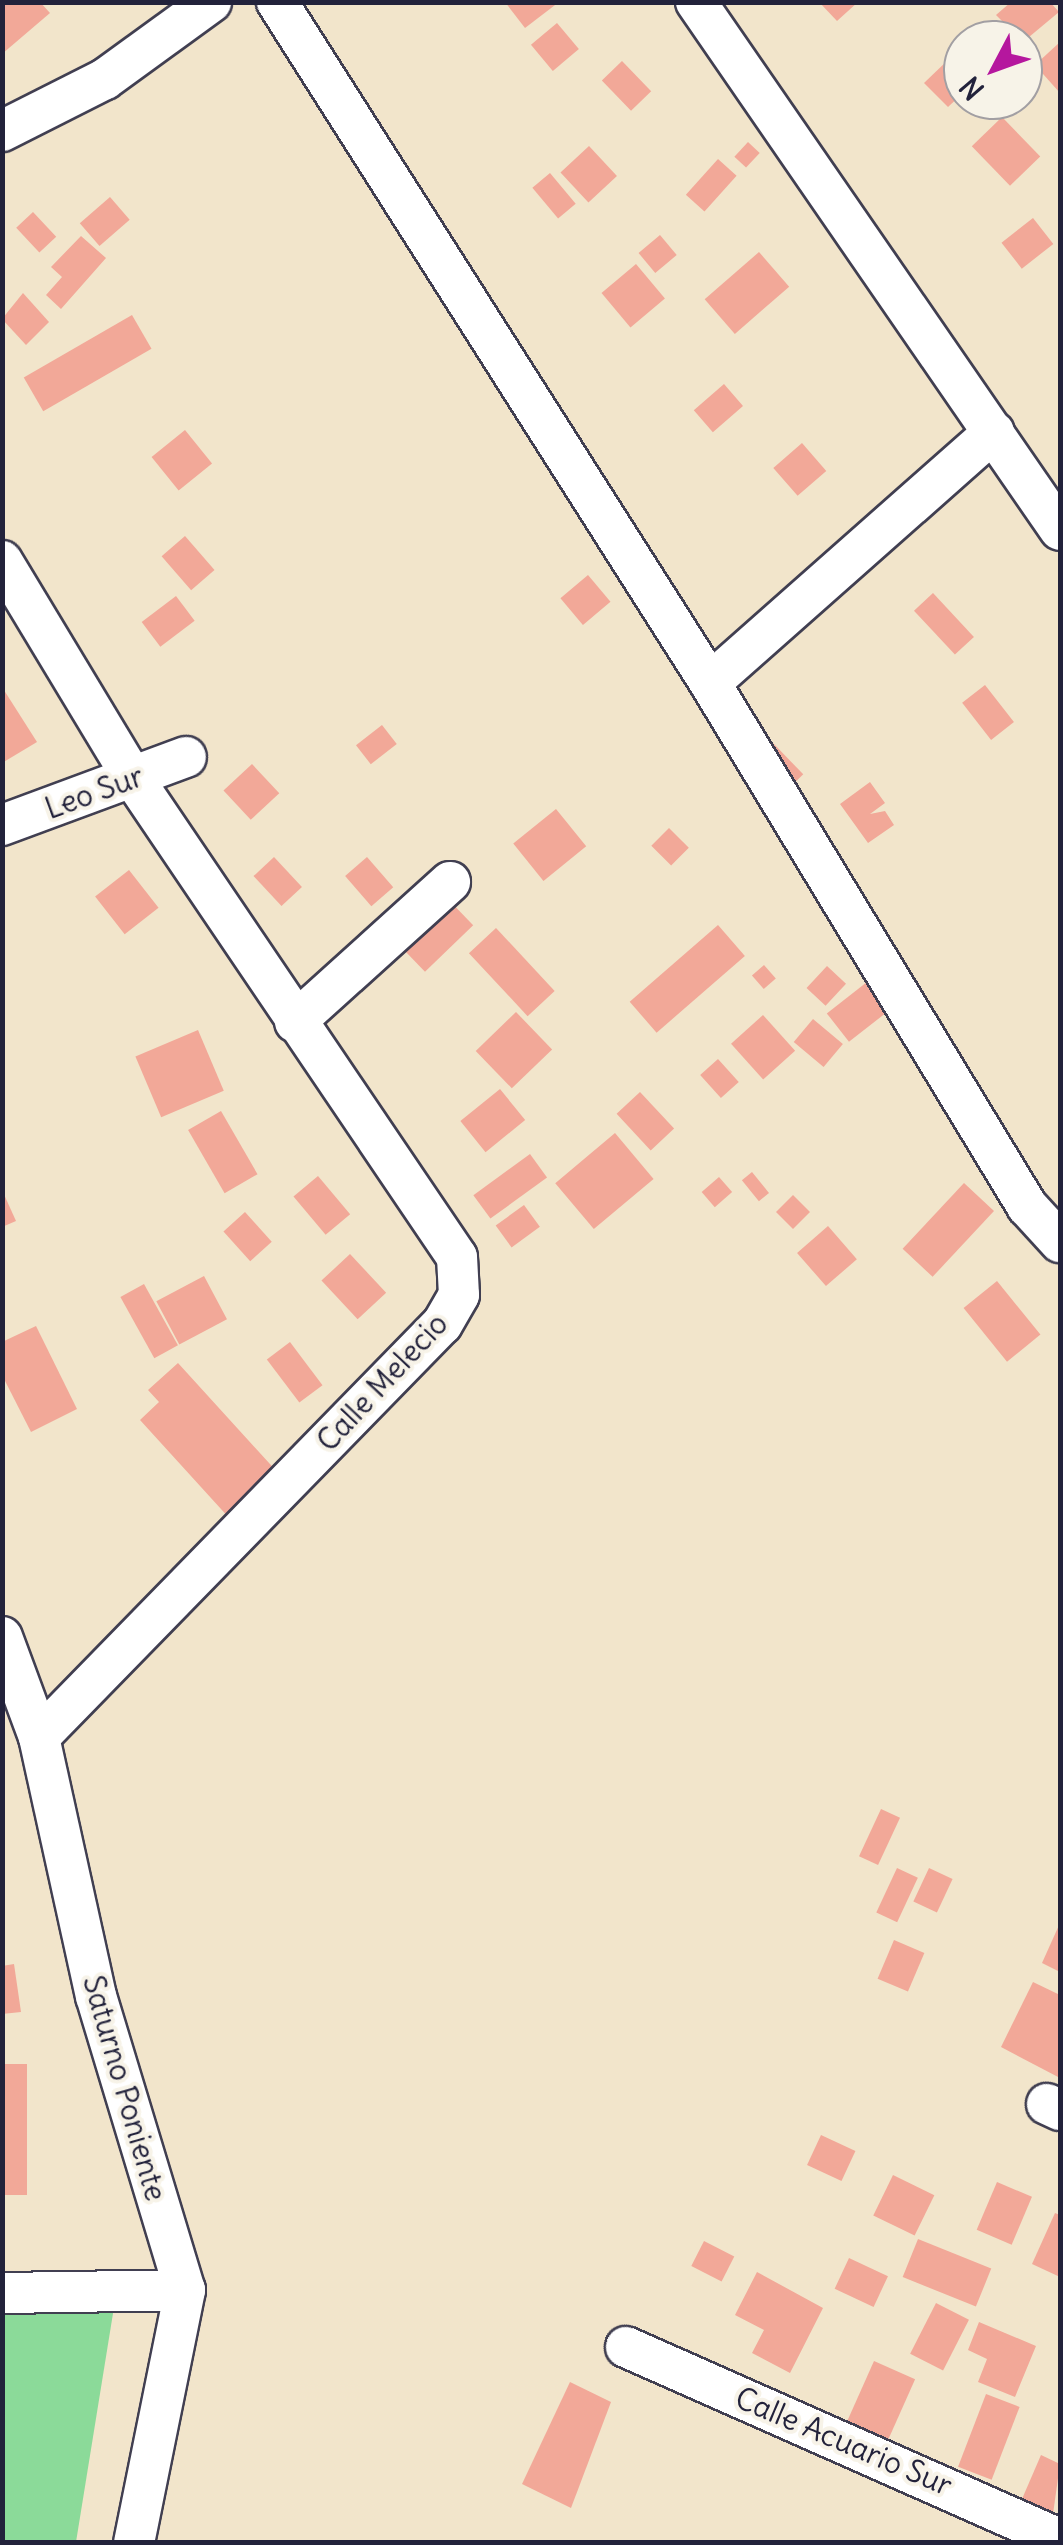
<!DOCTYPE html>
<html>
<head>
<meta charset="utf-8">
<style>
  body { margin:0 }
  #map { position:relative; width:1063px; height:2545px; overflow:hidden; background:#f2e5cb; font-family:Delius,sans-serif }
  div>[style] { position:absolute }
  [style*='--x'] { left:calc(var(--x)*1px); top:calc(var(--y)*1px); width:calc(var(--w)*1px); rotate:calc(var(--a)*1deg) }
  .green>* { inset:0; background:#8bda99 }
  .building>* { inset:0; background:#f2a898; transform-origin:0 0 }
  .roads { filter:drop-shadow(2px 0 #413f51) drop-shadow(-2px 0 #413f51) drop-shadow(0 2px #413f51) drop-shadow(0 -2px #413f51) }
  .minor>* { height:40px; margin:-20px; padding:0 20px; transform-origin:20px; border-radius:20px; background:#fff }
  span { translate:-50% -50%; white-space:nowrap; text-align:center; line-height:1.15; -webkit-text-stroke:8px #f7f3e8; paint-order:stroke }
  .street-label { font-size:30px; color:#22223b }
  .frame { position:absolute; inset:0; border:5px solid #22223b; pointer-events:none }
  .north { position:absolute; left:943px; top:20px; width:100px; height:100px; box-sizing:border-box; background:#f7f3e8; border:2px solid #a29fa3; border-radius:50%; rotate:229deg; font-size:28px; font-weight:700; line-height:40px; text-align:center; color:#22223b }
  .north::after { content:''; display:block; margin:auto; width:35px; height:45px; background:#b5179e; clip-path:polygon(50% 0,100% 100%,50% 72%,0 100%) }
</style>
</head>
<body>
<div id="map">
  <div class="green">
    <i style="clip-path:polygon(115px 2301px,76px 2542px,3px 2542px,2px 2305px)"></i>
  </div>
  <div class="building">
    <i style="clip-path:polygon(2px 2px,40px 2px,50px 13px,2px 54px)"></i>
    <i style="clip-path:polygon(505px 2px,559px 2px,525px 28px)"></i>
    <i style="clip-path:polygon(819px 2px,858px 2px,837px 21px)"></i>
    <i style="clip-path:polygon(1011px 2px,1050px 2px,1059px 12px,1023px 42px,996px 15px)"></i>
    <i style="left:557px;top:23px;width:34px;height:34px;rotate:50deg"></i>
    <i style="clip-path:polygon(1060px 42px,1060px 93px,1035px 65px)"></i>
    <i style="clip-path:polygon(949px 59px,963px 73px,963px 93px,948px 107px,924px 83px)"></i>
    <i style="left:622px;top:61px;width:42px;height:28px;rotate:46deg"></i>
    <i style="left:1002px;top:117px;width:55px;height:42px;rotate:46deg"></i>
    <i style="left:748px;top:142px;width:16px;height:20px;rotate:43deg"></i>
    <i style="left:589px;top:146px;width:41px;height:39px;rotate:47deg"></i>
    <i style="left:718px;top:159px;width:25px;height:48px;rotate:42deg"></i>
    <i style="left:550px;top:173px;width:40px;height:23px;rotate:50deg"></i>
    <i style="left:110px;top:197px;width:30px;height:40px;rotate:49deg"></i>
    <i style="left:33px;top:212px;width:34px;height:23px;rotate:47deg"></i>
    <i style="left:1033px;top:218px;width:33px;height:40px;rotate:52deg"></i>
    <i style="left:660px;top:235px;width:26px;height:28px;rotate:50deg"></i>
    <i style="clip-path:polygon(81px 236px,106px 258px,61px 309px,46px 295px,62px 277px,51px 267px)"></i>
    <i style="left:759px;top:252px;width:46px;height:72px;rotate:49deg"></i>
    <i style="left:636px;top:264px;width:45px;height:45px;rotate:50deg"></i>
    <i style="clip-path:polygon(23px 293px,49px 322px,26px 345px,2px 319px)"></i>
    <i style="left:132px;top:315px;width:39px;height:125px;rotate:60deg"></i>
    <i style="left:724px;top:384px;width:29px;height:40px;rotate:49deg"></i>
    <i style="left:185px;top:430px;width:43px;height:43px;rotate:51deg"></i>
    <i style="left:802px;top:443px;width:37px;height:38px;rotate:49deg"></i>
    <i style="left:185px;top:536px;width:45px;height:31px;rotate:49deg"></i>
    <i style="left:588px;top:575px;width:35px;height:36px;rotate:50deg"></i>
    <i style="left:933px;top:593px;width:60px;height:26px;rotate:47deg"></i>
    <i style="left:176px;top:596px;width:31px;height:43px;rotate:53deg"></i>
    <i style="left:985px;top:685px;width:47px;height:29px;rotate:52deg"></i>
    <i style="clip-path:polygon(2px 687px,37px 742px,2px 763px)"></i>
    <i style="left:382px;top:725px;width:24px;height:33px;rotate:52deg"></i>
    <i style="left:772px;top:742px;width:45px;height:25px;rotate:46deg"></i>
    <i style="left:252px;top:764px;width:40px;height:39px;rotate:47deg"></i>
    <i style="clip-path:polygon(870px 782px,885px 803px,870px 814px,885px 811px,894px 825px,868px 843px,840px 804px)"></i>
    <i style="left:556px;top:809px;width:48px;height:55px;rotate:51deg"></i>
    <i style="left:669px;top:828px;width:28px;height:25px;rotate:45deg"></i>
    <i style="left:274px;top:857px;width:41px;height:28px;rotate:47deg"></i>
    <i style="left:367px;top:857px;width:40px;height:29px;rotate:49deg"></i>
    <i style="left:129px;top:870px;width:48px;height:43px;rotate:52deg"></i>
    <i style="left:444px;top:895px;width:42px;height:67px;rotate:46deg"></i>
    <i style="left:718px;top:925px;width:41px;height:117px;rotate:49deg"></i>
    <i style="left:496px;top:928px;width:86px;height:37px;rotate:47deg"></i>
    <i style="left:764px;top:965px;width:18px;height:16px;rotate:49deg"></i>
    <i style="left:827px;top:966px;width:26px;height:30px;rotate:43deg"></i>
    <i style="left:867px;top:982px;width:36px;height:51px;rotate:52deg"></i>
    <i style="left:516px;top:1012px;width:52px;height:56px;rotate:46deg"></i>
    <i style="left:763px;top:1015px;width:48px;height:43px;rotate:48deg"></i>
    <i style="left:813px;top:1019px;width:39px;height:30px;rotate:40deg"></i>
    <i style="left:198px;top:1030px;width:66px;height:68px;rotate:67deg"></i>
    <i style="left:718px;top:1059px;width:31px;height:24px;rotate:48deg"></i>
    <i style="left:500px;top:1089px;width:40px;height:51px;rotate:51deg"></i>
    <i style="left:640px;top:1092px;width:50px;height:32px;rotate:47deg"></i>
    <i style="left:221px;top:1111px;width:73px;height:38px;rotate:60deg"></i>
    <i style="left:615px;top:1133px;width:60px;height:78px;rotate:50deg"></i>
    <i style="left:530px;top:1154px;width:29px;height:70px;rotate:54deg"></i>
    <i style="left:752px;top:1172px;width:27px;height:13px;rotate:51deg"></i>
    <i style="left:318px;top:1176px;width:50px;height:32px;rotate:50deg"></i>
    <i style="left:719px;top:1177px;width:20px;height:23px;rotate:49deg"></i>
    <i style="left:964px;top:1183px;width:41px;height:90px;rotate:43deg"></i>
    <i style="clip-path:polygon(2px 1190px,16px 1221px,2px 1227px)"></i>
    <i style="left:793px;top:1195px;width:24px;height:24px;rotate:45deg"></i>
    <i style="left:524px;top:1205px;width:27px;height:35px;rotate:54deg"></i>
    <i style="left:245px;top:1212px;width:40px;height:29px;rotate:48deg"></i>
    <i style="left:828px;top:1226px;width:44px;height:41px;rotate:49deg"></i>
    <i style="left:350px;top:1254px;width:53px;height:39px;rotate:47deg"></i>
    <i style="left:204px;top:1276px;width:49px;height:54px;rotate:62deg"></i>
    <i style="left:997px;top:1281px;width:69px;height:43px;rotate:51deg"></i>
    <i style="left:144px;top:1284px;width:70px;height:27px;rotate:61deg"></i>
    <i style="clip-path:polygon(36px 1326px,77px 1409px,31px 1432px,2px 1375px,2px 1342px)"></i>
    <i style="left:290px;top:1342px;width:54px;height:29px;rotate:53deg"></i>
    <i style="clip-path:polygon(178px 1363px,280px 1475px,231px 1520px,140px 1420px,159px 1402px,148px 1390px)"></i>
    <i style="left:881px;top:1809px;width:21px;height:52px;rotate:25deg"></i>
    <i style="left:897px;top:1868px;width:23px;height:49px;rotate:25deg"></i>
    <i style="left:929px;top:1868px;width:26px;height:37px;rotate:25deg"></i>
    <i style="clip-path:polygon(1060px 1923px,1060px 1972px,1042px 1963px)"></i>
    <i style="left:894px;top:1940px;width:33px;height:42px;rotate:23deg"></i>
    <i style="clip-path:polygon(14px 1964px,21px 2012px,2px 2014px,2px 1966px)"></i>
    <i style="clip-path:polygon(1033px 1982px,1060px 1995px,1060px 2078px,1001px 2047px)"></i>
    <i style="left:2px;top:2064px;width:25px;height:131px"></i>
    <i style="left:821px;top:2135px;width:38px;height:33px;rotate:25deg"></i>
    <i style="left:893px;top:2175px;width:46px;height:45px;rotate:26deg"></i>
    <i style="left:997px;top:2182px;width:38px;height:52px;rotate:23deg"></i>
    <i style="clip-path:polygon(1055px 2213px,1060px 2215px,1060px 2277px,1032px 2264px)"></i>
    <i style="left:918px;top:2239px;width:79px;height:41px;rotate:22deg"></i>
    <i style="left:704px;top:2241px;width:34px;height:28px;rotate:27deg"></i>
    <i style="left:849px;top:2258px;width:43px;height:34px;rotate:25deg"></i>
    <i style="clip-path:polygon(757px 2272px,823px 2308px,790px 2373px,752px 2353px,764px 2330px,735px 2315px)"></i>
    <i style="left:936px;top:2303px;width:37px;height:57px;rotate:27deg"></i>
    <i style="clip-path:polygon(979px 2322px,1036px 2346px,1015px 2397px,978px 2382px,987px 2359px,968px 2350px)"></i>
    <i style="left:874px;top:2361px;width:45px;height:69px;rotate:24deg"></i>
    <i style="clip-path:polygon(570px 2382px,611px 2402px,571px 2508px,522px 2484px)"></i>
    <i style="left:986px;top:2394px;width:36px;height:78px;rotate:21deg"></i>
    <i style="clip-path:polygon(1041px 2455px,1060px 2464px,1053px 2514px,1022px 2499px)"></i>
  </div>
  <div class="roads">
    <div class="minor">
      <i style="--x:277;--y:2;--w:807;--a:57.55"></i>
      <i style="--x:710;--y:683;--w:612;--a:58.78"></i>
      <i style="--x:1027;--y:1206;--w:49;--a:47.5"></i>
      <i style="--x:696;--y:2;--w:641;--a:55.42"></i>
      <i style="--x:2;--y:131;--w:115;--a:-26.8"></i>
      <i style="--x:105;--y:79;--w:131;--a:-36"></i>
      <i style="--x:2;--y:561;--w:253;--a:58.9"></i>
      <i style="--x:133;--y:778;--w:578;--a:55.93"></i>
      <i style="--x:457;--y:1257;--w:38;--a:87"></i>
      <i style="--x:459;--y:1295;--w:34;--a:120"></i>
      <i style="--x:442;--y:1324;--w:577;--a:134.3"></i>
      <i style="--x:710;--y:683;--w:379;--a:-41.5"></i>
      <i style="--x:2;--y:825;--w:196;--a:-20.3"></i>
      <i style="--x:295;--y:1022;--w:209;--a:-42.1"></i>
      <i style="--x:2;--y:1637;--w:107;--a:69.7"></i>
      <i style="--x:39;--y:1737;--w:265;--a:77.6"></i>
      <i style="--x:96;--y:1996;--w:307;--a:73.2"></i>
      <i style="--x:185;--y:2290;--w:257;--a:101.4"></i>
      <i style="--x:1047;--y:2104;--w:14;--a:25"></i>
      <i style="--x:2;--y:2293;--w:183;--a:-0.9"></i>
      <i style="--x:626;--y:2347;--w:475;--a:23.9"></i>
    </div>
  </div>
  <div class="street-label">
    <span style="left:94px;top:792px;rotate:-20deg">Leo Sur</span>
    <span style="left:382px;top:1382px;rotate:-47deg">Calle Melecio</span>
    <span style="left:125px;top:2088px;rotate:74deg">Saturno Poniente</span>
    <span style="left:844px;top:2441px;rotate:23deg">Calle Acuario Sur</span>
  </div>
  <div class="frame"></div>
  <div class="north">N</div>
</div>
</body>
</html>
